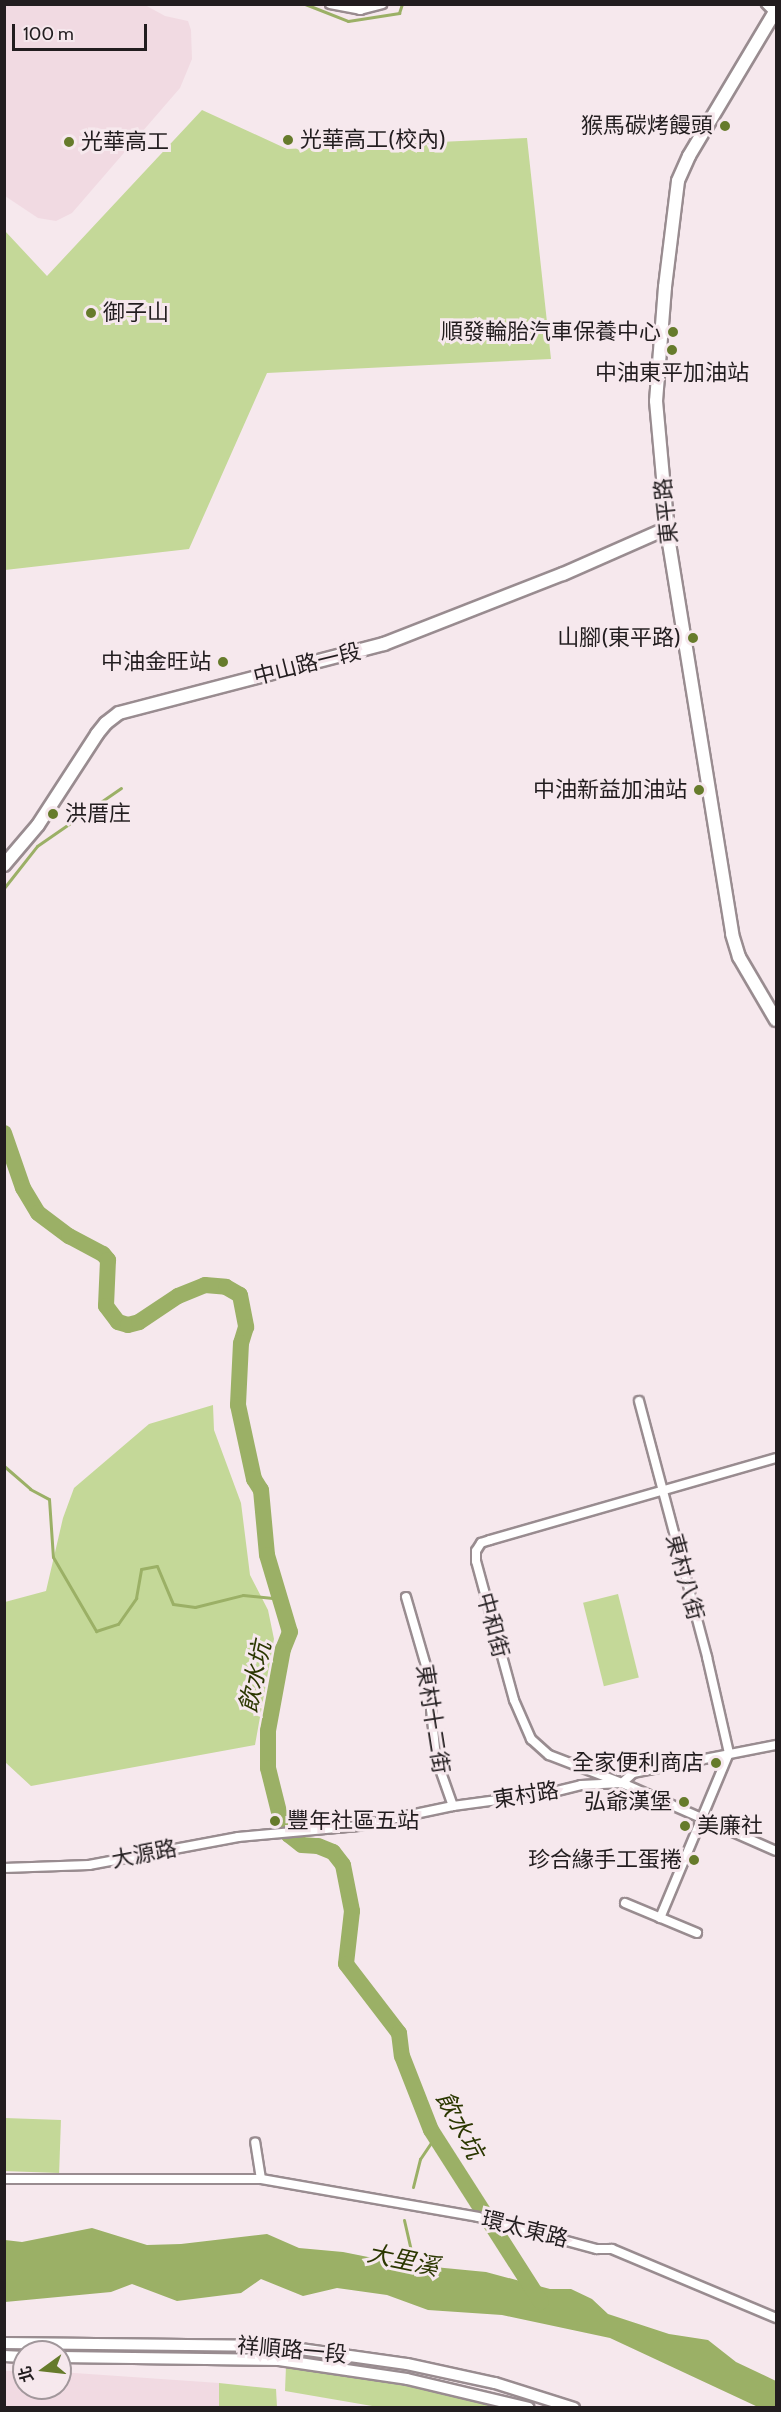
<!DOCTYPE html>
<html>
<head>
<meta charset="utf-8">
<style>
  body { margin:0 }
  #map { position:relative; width:781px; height:2412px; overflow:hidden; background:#f6e8ed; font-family:Cabin,"Noto Sans TC",sans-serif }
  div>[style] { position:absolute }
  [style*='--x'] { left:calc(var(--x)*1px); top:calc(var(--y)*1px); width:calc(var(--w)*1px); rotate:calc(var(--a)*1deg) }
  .built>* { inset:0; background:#f1dae2 }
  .green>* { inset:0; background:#c4d898; transform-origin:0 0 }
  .water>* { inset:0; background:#9bb066 }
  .stream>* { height:3px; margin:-1.5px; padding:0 1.5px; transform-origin:1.5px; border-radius:1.5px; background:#9bb066 }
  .river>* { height:16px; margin:-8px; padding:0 8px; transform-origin:8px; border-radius:8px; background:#9bb066 }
  .roads { filter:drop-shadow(2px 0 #998c90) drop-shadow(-2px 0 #998c90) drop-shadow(0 2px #998c90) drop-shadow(0 -2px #998c90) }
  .minor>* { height:8px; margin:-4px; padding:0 4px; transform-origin:4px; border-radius:4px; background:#fff }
  .tertiary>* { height:10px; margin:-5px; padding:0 5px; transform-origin:5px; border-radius:5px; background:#fff }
  .secondary>* { height:12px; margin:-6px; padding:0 6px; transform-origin:6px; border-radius:6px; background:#fff }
  .dots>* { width:16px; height:16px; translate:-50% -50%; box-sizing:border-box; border:3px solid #f6e8ed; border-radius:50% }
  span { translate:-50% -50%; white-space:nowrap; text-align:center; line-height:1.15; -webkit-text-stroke:6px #f6e8ed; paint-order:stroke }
  .poi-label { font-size:22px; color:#221d1f }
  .right { translate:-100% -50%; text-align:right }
  .left { translate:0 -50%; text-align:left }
  .street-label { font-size:22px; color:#221d1f }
  .water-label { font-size:24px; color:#2b3700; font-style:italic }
  .frame { position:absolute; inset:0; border:6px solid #221d1f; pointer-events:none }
  .north { position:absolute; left:12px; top:2340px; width:60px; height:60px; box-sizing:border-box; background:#f6e8ed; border:2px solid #a1979b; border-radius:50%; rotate:255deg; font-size:16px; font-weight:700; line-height:24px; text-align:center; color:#221d1f }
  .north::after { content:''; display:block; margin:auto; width:21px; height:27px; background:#667b2b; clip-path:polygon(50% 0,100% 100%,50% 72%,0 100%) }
  .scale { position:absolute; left:12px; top:24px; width:135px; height:27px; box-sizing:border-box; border:3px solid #221d1f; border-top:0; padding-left:8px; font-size:18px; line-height:21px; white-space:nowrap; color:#221d1f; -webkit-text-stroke:4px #f6e8ed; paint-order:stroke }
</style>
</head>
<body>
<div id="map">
  <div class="built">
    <i style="clip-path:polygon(4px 5px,145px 5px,165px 16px,188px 21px,191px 30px,192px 59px,180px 88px,72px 213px,56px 221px,38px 218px,5px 196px)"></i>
    <i style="clip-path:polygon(5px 2371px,24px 2371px,24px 2388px,60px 2388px,60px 2372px,219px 2383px,219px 2407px,5px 2408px)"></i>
  </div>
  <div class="green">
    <i style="clip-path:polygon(202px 110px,287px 149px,527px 138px,551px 359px,267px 373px,189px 549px,5px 570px,5px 231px,47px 276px)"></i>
    <i style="clip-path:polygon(213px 1405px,214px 1430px,241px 1503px,250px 1575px,268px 1610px,274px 1639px,255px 1745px,31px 1786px,5px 1762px,5px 1602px,46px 1591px,63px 1518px,74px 1488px,149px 1424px)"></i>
    <i style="left:618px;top:1594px;width:86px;height:36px;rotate:76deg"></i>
    <i style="left:5px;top:2118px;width:56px;height:53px;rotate:2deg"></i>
    <i style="clip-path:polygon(286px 2366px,425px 2389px,499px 2407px,378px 2407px,285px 2391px)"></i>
    <i style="clip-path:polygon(219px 2383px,276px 2389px,277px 2407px,219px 2407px)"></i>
  </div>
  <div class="water">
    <i style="clip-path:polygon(92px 2228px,147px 2245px,181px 2244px,267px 2234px,299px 2248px,343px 2252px,403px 2264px,486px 2272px,550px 2289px,571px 2289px,592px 2299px,608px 2314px,669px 2334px,708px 2340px,736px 2362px,776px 2381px,776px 2407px,758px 2407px,610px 2338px,502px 2315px,428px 2310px,387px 2295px,337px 2288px,303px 2296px,261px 2279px,241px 2293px,177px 2301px,132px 2284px,111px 2292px,5px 2302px,5px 2240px,22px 2242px)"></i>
  </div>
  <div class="stream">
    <i style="--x:305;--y:4;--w:46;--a:21.6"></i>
    <i style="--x:348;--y:21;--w:52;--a:-8.9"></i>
    <i style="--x:399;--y:13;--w:9;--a:-72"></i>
    <i style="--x:4;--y:888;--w:53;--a:-51.8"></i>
    <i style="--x:37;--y:846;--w:102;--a:-34.6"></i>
    <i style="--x:4;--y:1466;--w:35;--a:41"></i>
    <i style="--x:30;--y:1489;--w:21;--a:28"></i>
    <i style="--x:49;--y:1499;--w:58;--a:86.1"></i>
    <i style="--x:53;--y:1557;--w:86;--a:59.8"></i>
    <i style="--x:96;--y:1631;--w:23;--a:-18"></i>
    <i style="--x:118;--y:1624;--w:32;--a:-55"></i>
    <i style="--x:136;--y:1598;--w:29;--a:-80"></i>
    <i style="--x:141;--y:1569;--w:16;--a:-11"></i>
    <i style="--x:157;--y:1566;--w:41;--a:67.2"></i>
    <i style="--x:173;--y:1604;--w:22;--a:8"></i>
    <i style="--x:195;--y:1607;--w:49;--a:-14"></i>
    <i style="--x:243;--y:1595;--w:39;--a:6"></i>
    <i style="--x:413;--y:2187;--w:29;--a:-76"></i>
    <i style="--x:420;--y:2159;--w:27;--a:-56"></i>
    <i style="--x:404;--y:2220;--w:49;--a:77.1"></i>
  </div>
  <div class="river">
    <i style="--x:4;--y:1133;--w:58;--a:70.9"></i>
    <i style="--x:23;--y:1188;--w:29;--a:59"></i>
    <i style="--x:38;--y:1213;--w:39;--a:37"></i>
    <i style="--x:69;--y:1236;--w:38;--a:28"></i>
    <i style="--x:103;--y:1254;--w:8;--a:50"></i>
    <i style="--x:108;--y:1260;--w:46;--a:92.5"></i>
    <i style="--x:106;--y:1306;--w:20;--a:53"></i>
    <i style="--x:118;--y:1322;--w:10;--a:17"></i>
    <i style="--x:128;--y:1325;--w:11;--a:-15"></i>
    <i style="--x:139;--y:1322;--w:47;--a:-33.7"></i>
    <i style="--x:178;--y:1296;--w:29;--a:-22"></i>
    <i style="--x:205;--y:1285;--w:21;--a:5"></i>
    <i style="--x:226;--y:1287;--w:16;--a:30"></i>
    <i style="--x:240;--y:1295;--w:33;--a:79"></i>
    <i style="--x:246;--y:1327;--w:17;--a:107"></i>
    <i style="--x:241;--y:1343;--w:62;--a:92.8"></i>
    <i style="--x:238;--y:1405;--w:76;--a:77.8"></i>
    <i style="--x:254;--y:1479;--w:13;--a:58"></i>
    <i style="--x:261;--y:1490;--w:65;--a:84.7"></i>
    <i style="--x:267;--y:1555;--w:80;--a:73.4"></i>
    <i style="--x:290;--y:1632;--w:18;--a:112"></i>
    <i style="--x:283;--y:1649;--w:83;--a:100.4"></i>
    <i style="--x:268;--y:1731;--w:37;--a:90"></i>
    <i style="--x:268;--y:1768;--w:49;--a:76"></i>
    <i style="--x:280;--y:1816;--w:21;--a:65"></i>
    <i style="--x:289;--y:1835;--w:16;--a:38"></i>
    <i style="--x:302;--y:1845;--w:16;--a:4"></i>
    <i style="--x:318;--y:1846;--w:16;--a:22"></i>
    <i style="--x:333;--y:1852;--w:16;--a:52"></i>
    <i style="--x:343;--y:1865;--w:47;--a:78.9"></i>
    <i style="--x:352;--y:1911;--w:53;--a:96.5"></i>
    <i style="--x:346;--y:1964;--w:87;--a:52.5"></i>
    <i style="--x:399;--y:2033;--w:23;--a:83"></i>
    <i style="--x:402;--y:2056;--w:79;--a:68.6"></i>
    <i style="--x:431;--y:2130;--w:204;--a:57.4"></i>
  </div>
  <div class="roads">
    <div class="minor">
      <i style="--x:330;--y:4;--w:31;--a:11"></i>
      <i style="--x:360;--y:10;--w:23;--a:-15"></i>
      <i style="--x:766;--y:4;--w:14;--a:45"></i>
      <i style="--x:639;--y:1401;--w:265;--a:75.1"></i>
      <i style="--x:707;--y:1657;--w:98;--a:77.1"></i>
      <i style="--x:729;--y:1753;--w:179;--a:112.7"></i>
      <i style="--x:776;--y:1458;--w:298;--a:164"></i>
      <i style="--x:490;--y:1540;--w:9;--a:162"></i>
      <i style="--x:481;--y:1543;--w:9;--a:122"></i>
      <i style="--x:476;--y:1551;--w:10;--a:90"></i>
      <i style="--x:476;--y:1561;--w:144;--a:74.7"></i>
      <i style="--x:514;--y:1700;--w:43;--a:66.4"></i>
      <i style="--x:531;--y:1739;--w:24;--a:42"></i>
      <i style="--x:549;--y:1755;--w:78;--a:21"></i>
      <i style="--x:622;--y:1783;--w:168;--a:23.8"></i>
      <i style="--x:406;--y:1597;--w:90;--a:73.8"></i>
      <i style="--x:431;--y:1683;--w:26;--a:90"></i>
      <i style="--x:431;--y:1709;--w:49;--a:84.2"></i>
      <i style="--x:436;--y:1758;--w:51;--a:70.5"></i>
      <i style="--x:4;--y:1868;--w:85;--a:-2"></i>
      <i style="--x:89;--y:1865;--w:152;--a:-10.6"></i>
      <i style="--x:238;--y:1837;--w:121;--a:-5.2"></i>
      <i style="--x:358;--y:1826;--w:97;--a:-11.9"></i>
      <i style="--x:453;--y:1806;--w:97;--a:-7.7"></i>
      <i style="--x:549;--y:1793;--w:33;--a:-14"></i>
      <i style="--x:581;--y:1785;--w:41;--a:-2.8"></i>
      <i style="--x:622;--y:1783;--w:15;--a:-42"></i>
      <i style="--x:633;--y:1773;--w:146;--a:-11.1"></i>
      <i style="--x:625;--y:1903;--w:78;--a:22.6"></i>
      <i style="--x:4;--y:2179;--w:257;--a:0"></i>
      <i style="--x:261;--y:2179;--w:37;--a:-99"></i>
      <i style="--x:261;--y:2179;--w:220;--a:9.9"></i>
      <i style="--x:478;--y:2217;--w:123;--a:15.1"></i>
      <i style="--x:597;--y:2249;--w:15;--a:0"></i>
      <i style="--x:612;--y:2249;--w:178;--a:22.8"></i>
    </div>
    <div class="tertiary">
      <i style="--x:4;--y:2343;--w:275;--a:0.6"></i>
      <i style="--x:279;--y:2346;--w:129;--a:8"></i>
      <i style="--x:407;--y:2364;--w:90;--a:12.2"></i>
      <i style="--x:495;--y:2383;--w:83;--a:17.6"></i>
      <i style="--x:4;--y:2356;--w:20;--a:3"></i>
      <i style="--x:60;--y:2357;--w:219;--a:0.8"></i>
      <i style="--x:279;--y:2360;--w:129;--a:8.4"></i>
      <i style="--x:407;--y:2379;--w:125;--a:13.4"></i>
    </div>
    <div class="secondary">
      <i style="--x:776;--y:10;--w:170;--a:120.8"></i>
      <i style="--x:689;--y:156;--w:27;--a:114"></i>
      <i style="--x:678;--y:181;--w:107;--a:97"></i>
      <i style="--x:665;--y:287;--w:114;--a:94.5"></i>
      <i style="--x:656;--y:401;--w:143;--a:84.8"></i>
      <i style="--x:669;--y:543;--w:396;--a:80.8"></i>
      <i style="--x:732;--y:934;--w:24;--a:73"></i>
      <i style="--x:739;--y:957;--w:73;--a:59.6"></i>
      <i style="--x:4;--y:865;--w:52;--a:-49.6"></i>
      <i style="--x:38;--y:825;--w:108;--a:-57"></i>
      <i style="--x:97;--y:734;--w:14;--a:-51"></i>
      <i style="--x:106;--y:723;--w:16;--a:-38"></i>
      <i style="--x:119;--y:713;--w:274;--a:-14.6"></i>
      <i style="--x:384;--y:644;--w:192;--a:-21.4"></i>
      <i style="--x:563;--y:574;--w:115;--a:-23.7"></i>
    </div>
  </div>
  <div class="dots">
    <i style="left:725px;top:126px;background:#667b2b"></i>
    <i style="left:288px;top:140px;background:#667b2b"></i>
    <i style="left:69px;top:142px;background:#667b2b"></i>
    <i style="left:91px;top:313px;background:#667b2b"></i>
    <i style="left:673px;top:332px;background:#667b2b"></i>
    <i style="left:672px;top:350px;background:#667b2b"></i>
    <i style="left:693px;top:638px;background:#667b2b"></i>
    <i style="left:223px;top:662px;background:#667b2b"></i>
    <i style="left:699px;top:790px;background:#667b2b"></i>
    <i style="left:53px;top:814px;background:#667b2b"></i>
    <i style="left:716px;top:1763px;background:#667b2b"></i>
    <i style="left:684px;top:1802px;background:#667b2b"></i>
    <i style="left:275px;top:1821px;background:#667b2b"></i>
    <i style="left:685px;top:1826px;background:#667b2b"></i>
    <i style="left:694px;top:1860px;background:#667b2b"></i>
  </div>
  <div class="poi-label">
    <span class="right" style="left:713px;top:126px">猴馬碳烤饅頭</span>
    <span class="left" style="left:300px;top:140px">光華高工(校內)</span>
    <span class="left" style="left:81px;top:142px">光華高工</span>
    <span class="left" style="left:103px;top:313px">御子山</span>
    <span class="right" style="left:661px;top:332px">順發輪胎汽車保養中心</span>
    <span style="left:672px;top:373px">中油東平加油站</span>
    <span class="right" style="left:681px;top:638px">山腳(東平路)</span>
    <span class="right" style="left:211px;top:662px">中油金旺站</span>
    <span class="right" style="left:687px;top:790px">中油新益加油站</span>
    <span class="left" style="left:65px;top:814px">洪厝庄</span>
    <span class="right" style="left:704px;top:1763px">全家便利商店</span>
    <span class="right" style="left:672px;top:1802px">弘爺漢堡</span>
    <span class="left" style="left:287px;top:1821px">豐年社區五站</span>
    <span class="left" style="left:697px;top:1826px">美廉社</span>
    <span class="right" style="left:682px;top:1860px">珍合緣手工蛋捲</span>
  </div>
  <div class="street-label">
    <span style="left:666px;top:511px;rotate:-96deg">東平路</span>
    <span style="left:307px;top:664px;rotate:-14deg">中山路一段</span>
    <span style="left:685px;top:1577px;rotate:75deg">東村八街</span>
    <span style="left:493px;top:1625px;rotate:75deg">中和街</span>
    <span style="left:433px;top:1719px;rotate:81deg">東村十二街</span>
    <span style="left:526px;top:1795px;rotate:-9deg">東村路</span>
    <span style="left:144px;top:1854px;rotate:-11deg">大源路</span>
    <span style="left:525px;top:2229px;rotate:14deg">環太東路</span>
    <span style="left:292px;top:2350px;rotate:5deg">祥順路一段</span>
  </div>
  <div class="water-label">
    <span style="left:255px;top:1677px;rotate:-78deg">飲水坑</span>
    <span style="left:460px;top:2125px;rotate:62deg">飲水坑</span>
    <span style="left:403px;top:2260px;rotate:12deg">大里溪</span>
  </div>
  <div class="frame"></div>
  <div class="north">北</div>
  <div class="scale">100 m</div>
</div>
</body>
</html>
